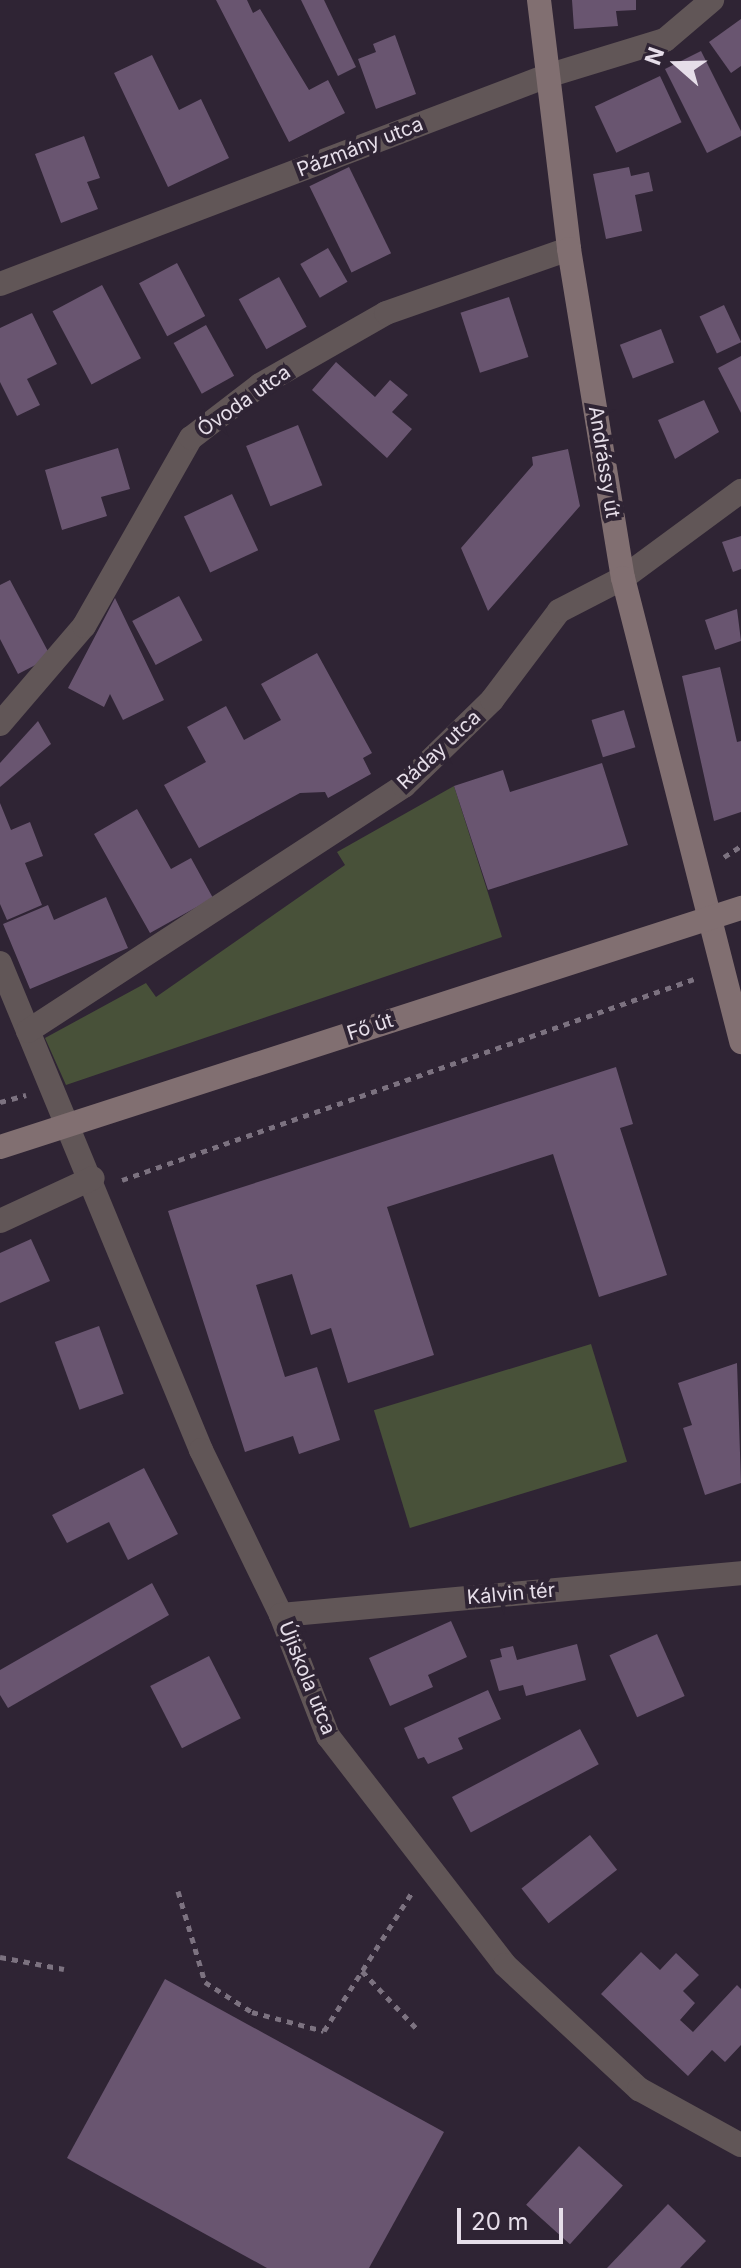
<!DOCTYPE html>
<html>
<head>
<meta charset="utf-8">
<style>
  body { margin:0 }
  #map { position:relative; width:741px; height:2268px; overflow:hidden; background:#2f2434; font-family:Inter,sans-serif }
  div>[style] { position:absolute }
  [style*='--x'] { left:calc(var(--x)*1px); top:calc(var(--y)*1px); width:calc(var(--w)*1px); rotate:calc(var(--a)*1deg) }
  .green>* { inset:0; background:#485139; transform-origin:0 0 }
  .building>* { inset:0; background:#695570; transform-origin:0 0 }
  .path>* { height:5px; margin-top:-2.5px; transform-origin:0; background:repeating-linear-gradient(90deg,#7c7280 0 6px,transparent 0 12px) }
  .street>* { height:24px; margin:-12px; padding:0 12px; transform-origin:12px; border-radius:12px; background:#615657 }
  .secondary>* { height:24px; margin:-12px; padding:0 12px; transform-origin:12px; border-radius:12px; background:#816f71 }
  span { translate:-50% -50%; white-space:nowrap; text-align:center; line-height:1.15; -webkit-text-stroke:8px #2f2434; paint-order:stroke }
  .street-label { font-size:20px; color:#e6dee9 }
  .north { position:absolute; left:637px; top:24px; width:80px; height:80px; -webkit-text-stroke:6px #2f2434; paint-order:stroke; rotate:290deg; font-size:22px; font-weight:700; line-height:32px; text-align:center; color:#e6dee9 }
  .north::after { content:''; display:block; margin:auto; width:28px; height:36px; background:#e6dee9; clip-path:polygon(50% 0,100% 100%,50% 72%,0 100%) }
  .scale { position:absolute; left:457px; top:2208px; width:106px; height:36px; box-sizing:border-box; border:4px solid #e6dee9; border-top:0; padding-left:10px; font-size:24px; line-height:28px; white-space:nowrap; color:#e6dee9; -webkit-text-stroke:6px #2f2434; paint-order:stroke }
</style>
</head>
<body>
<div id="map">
  <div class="green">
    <i style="clip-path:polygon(454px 786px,502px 937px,66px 1085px,45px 1038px,146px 983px,156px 997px,345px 865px,337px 852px)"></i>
    <i style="left:591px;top:1344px;width:123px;height:227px;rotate:73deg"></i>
  </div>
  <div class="building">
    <i style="clip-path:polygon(216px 0,247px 0,253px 13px,260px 9px,309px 90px,328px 80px,345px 113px,289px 142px)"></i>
    <i style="clip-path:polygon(301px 0,324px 0,356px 67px,338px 76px)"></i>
    <i style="clip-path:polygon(572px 0,636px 0,636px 10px,616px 11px,618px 26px,574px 29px)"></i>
    <i style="clip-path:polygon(741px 19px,741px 66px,731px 73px,709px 42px)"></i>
    <i style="clip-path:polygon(395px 35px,416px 94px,376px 109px,358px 59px,376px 52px,373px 44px)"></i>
    <i style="clip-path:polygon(701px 51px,741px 131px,741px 136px,707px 153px,665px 69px)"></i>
    <i style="clip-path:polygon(152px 55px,179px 110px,201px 99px,229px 158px,168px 187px,114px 73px)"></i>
    <i style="left:660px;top:76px;width:51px;height:72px;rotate:65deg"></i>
    <i style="clip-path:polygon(84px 136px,100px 178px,87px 182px,98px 209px,61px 223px,35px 154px)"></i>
    <i style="left:349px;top:167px;width:96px;height:44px;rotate:64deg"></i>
    <i style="clip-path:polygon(629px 167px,631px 176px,649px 172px,653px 191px,635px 195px,642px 231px,606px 239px,593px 174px)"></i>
    <i style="left:328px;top:248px;width:39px;height:32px;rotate:60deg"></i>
    <i style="left:177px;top:263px;width:60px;height:43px;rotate:62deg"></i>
    <i style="left:279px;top:277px;width:57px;height:46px;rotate:61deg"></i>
    <i style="left:102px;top:285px;width:83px;height:56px;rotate:62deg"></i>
    <i style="left:509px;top:297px;width:63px;height:51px;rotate:72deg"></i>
    <i style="left:724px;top:305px;width:41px;height:27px;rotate:65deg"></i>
    <i style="clip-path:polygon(32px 313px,57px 364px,27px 379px,40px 405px,17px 416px,0 382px,0 328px)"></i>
    <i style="left:206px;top:325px;width:58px;height:37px;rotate:61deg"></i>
    <i style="left:661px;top:329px;width:36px;height:44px;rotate:69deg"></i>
    <i style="clip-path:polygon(741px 356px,741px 413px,718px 368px)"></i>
    <i style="clip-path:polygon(336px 362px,375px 397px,390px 380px,408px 395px,392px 412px,412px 429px,387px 458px,312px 390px)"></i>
    <i style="clip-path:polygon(704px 400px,719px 432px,675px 459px,658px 420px)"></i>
    <i style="left:298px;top:425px;width:65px;height:56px;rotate:68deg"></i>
    <i style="clip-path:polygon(118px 448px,130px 489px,101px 497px,107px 516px,62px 530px,45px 470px)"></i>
    <i style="clip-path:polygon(568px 449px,580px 506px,488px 611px,461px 548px,533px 465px,532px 457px)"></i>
    <i style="left:232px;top:494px;width:62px;height:53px;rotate:65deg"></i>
    <i style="clip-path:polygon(741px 536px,741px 569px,733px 572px,722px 542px)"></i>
    <i style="clip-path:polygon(10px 580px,51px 657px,18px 674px,0 639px,0 585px)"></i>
    <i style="left:179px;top:596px;width:50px;height:53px;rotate:62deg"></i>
    <i style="clip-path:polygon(115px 598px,164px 700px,123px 720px,110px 694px,104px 707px,68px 688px)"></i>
    <i style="clip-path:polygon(737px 609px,741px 641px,715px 650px,705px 620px)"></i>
    <i style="clip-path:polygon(317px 653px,372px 753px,363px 758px,371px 774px,328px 798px,325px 792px,300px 793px,199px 848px,164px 785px,206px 762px,187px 727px,226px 706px,244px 740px,281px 720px,261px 684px)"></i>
    <i style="clip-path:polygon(720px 667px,737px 742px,741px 741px,741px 812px,714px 821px,682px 676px)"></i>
    <i style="left:624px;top:710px;width:39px;height:34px;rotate:73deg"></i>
    <i style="clip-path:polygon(38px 721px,51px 744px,0 787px,0 763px)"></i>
    <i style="clip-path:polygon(602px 763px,628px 845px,488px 890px,454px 786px,503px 770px,510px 792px)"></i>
    <i style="clip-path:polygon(0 803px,11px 830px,30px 822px,43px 856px,25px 863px,42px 905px,7px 920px,0 904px)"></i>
    <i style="clip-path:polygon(137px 809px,171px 869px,191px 858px,213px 898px,150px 933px,94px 834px)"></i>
    <i style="clip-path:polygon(106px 897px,128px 948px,30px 989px,3px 924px,48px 905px,54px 920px)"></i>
    <i style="clip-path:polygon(616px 1067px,633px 1124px,620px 1128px,667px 1275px,599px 1297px,553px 1154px,387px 1207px,434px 1355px,348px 1383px,331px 1328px,311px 1335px,292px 1274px,256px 1285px,285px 1377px,317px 1367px,340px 1440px,299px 1454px,293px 1436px,245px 1452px,168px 1211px)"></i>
    <i style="clip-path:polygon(31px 1239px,50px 1281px,0 1303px,0 1253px)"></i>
    <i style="left:99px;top:1326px;width:72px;height:47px;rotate:70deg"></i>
    <i style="clip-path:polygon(737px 1363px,741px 1483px,705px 1495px,683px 1428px,692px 1425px,678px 1383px)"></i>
    <i style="clip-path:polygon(144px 1468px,178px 1534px,128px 1560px,109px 1522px,67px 1543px,52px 1515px)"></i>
    <i style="clip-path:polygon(152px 1583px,169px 1615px,8px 1708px,0 1695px,0 1670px)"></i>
    <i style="clip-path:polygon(451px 1621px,467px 1657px,428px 1675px,433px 1687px,390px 1706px,369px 1658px)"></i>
    <i style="left:657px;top:1634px;width:68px;height:52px;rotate:66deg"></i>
    <i style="clip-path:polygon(577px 1644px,586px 1680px,526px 1696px,523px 1685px,499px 1691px,490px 1660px,502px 1657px,500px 1649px,513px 1646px,517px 1660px)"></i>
    <i style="left:209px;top:1656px;width:70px;height:66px;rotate:63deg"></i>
    <i style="clip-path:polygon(488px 1690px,501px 1719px,458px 1738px,463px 1749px,428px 1764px,424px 1757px,418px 1759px,404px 1728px)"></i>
    <i style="left:580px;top:1729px;width:40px;height:145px;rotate:62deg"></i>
    <i style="left:590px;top:1835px;width:44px;height:87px;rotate:52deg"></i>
    <i style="clip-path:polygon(641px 1952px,660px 1970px,676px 1953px,699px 1975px,683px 1991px,695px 2003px,680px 2020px,693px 2032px,737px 1985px,741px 1989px,741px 2045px,725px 2062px,712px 2050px,688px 2076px,601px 1994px)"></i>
    <i style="clip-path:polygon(165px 1979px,444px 2132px,369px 2268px,267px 2268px,67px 2158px)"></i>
    <i style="left:579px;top:2146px;width:59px;height:79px;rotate:42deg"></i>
    <i style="clip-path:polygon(668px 2204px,706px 2241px,680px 2268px,607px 2268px)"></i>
  </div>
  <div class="path">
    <i style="--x:724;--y:857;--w:20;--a:-33"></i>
    <i style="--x:0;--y:1102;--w:27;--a:-15"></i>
    <i style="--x:122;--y:1180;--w:606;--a:-19.36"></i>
    <i style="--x:178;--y:1891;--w:95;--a:73.5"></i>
    <i style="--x:205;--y:1982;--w:56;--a:32.6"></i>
    <i style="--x:252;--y:2012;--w:74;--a:14.8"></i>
    <i style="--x:324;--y:2031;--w:166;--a:-57.6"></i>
    <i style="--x:0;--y:1957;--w:65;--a:10.6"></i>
    <i style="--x:362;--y:1971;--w:83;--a:46.5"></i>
  </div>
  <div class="street">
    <i style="--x:0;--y:284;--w:585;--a:-20.82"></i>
    <i style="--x:547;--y:76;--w:123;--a:-17"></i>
    <i style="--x:665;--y:40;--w:62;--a:-40.4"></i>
    <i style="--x:0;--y:724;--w:129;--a:-49.4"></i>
    <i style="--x:84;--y:626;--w:216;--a:-60.4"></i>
    <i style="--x:191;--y:438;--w:87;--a:-37.5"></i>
    <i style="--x:260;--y:385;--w:145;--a:-29.7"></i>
    <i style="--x:386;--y:313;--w:194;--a:-19.3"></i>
    <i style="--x:0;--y:963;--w:527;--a:67.57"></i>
    <i style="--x:201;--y:1450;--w:183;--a:64.1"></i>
    <i style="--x:281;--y:1615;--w:130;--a:68.8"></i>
    <i style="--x:328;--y:1736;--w:289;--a:52.3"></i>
    <i style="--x:505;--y:1965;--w:183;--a:42.8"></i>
    <i style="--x:639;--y:2089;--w:116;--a:28.8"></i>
    <i style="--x:28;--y:1031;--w:449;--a:-33.1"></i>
    <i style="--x:404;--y:786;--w:123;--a:-44.3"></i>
    <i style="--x:492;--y:700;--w:111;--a:-53"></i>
    <i style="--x:559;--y:611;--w:72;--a:-27.3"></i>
    <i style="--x:623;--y:578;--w:147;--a:-36.4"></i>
    <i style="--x:0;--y:1221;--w:102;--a:-24.8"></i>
    <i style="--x:281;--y:1615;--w:462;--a:-5.2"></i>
  </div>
  <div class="secondary">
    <i style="--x:539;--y:0;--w:251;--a:83.1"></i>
    <i style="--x:569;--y:249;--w:333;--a:80.7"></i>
    <i style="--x:623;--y:578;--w:479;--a:75.7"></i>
    <i style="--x:0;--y:1147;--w:779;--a:-17.88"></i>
  </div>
  <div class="street-label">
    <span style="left:360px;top:147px;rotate:-21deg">Pázmány utca</span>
    <span style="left:244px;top:401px;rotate:-35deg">Óvoda utca</span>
    <span style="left:604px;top:462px;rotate:81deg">Andrássy út</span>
    <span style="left:439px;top:750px;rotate:-43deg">Ráday utca</span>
    <span style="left:370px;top:1027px;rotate:-18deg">Fő út</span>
    <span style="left:511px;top:1594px;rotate:-5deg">Kálvin tér</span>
    <span style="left:307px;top:1678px;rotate:68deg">Újiskola utca</span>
  </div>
  <div class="north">N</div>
  <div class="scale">20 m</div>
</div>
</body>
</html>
